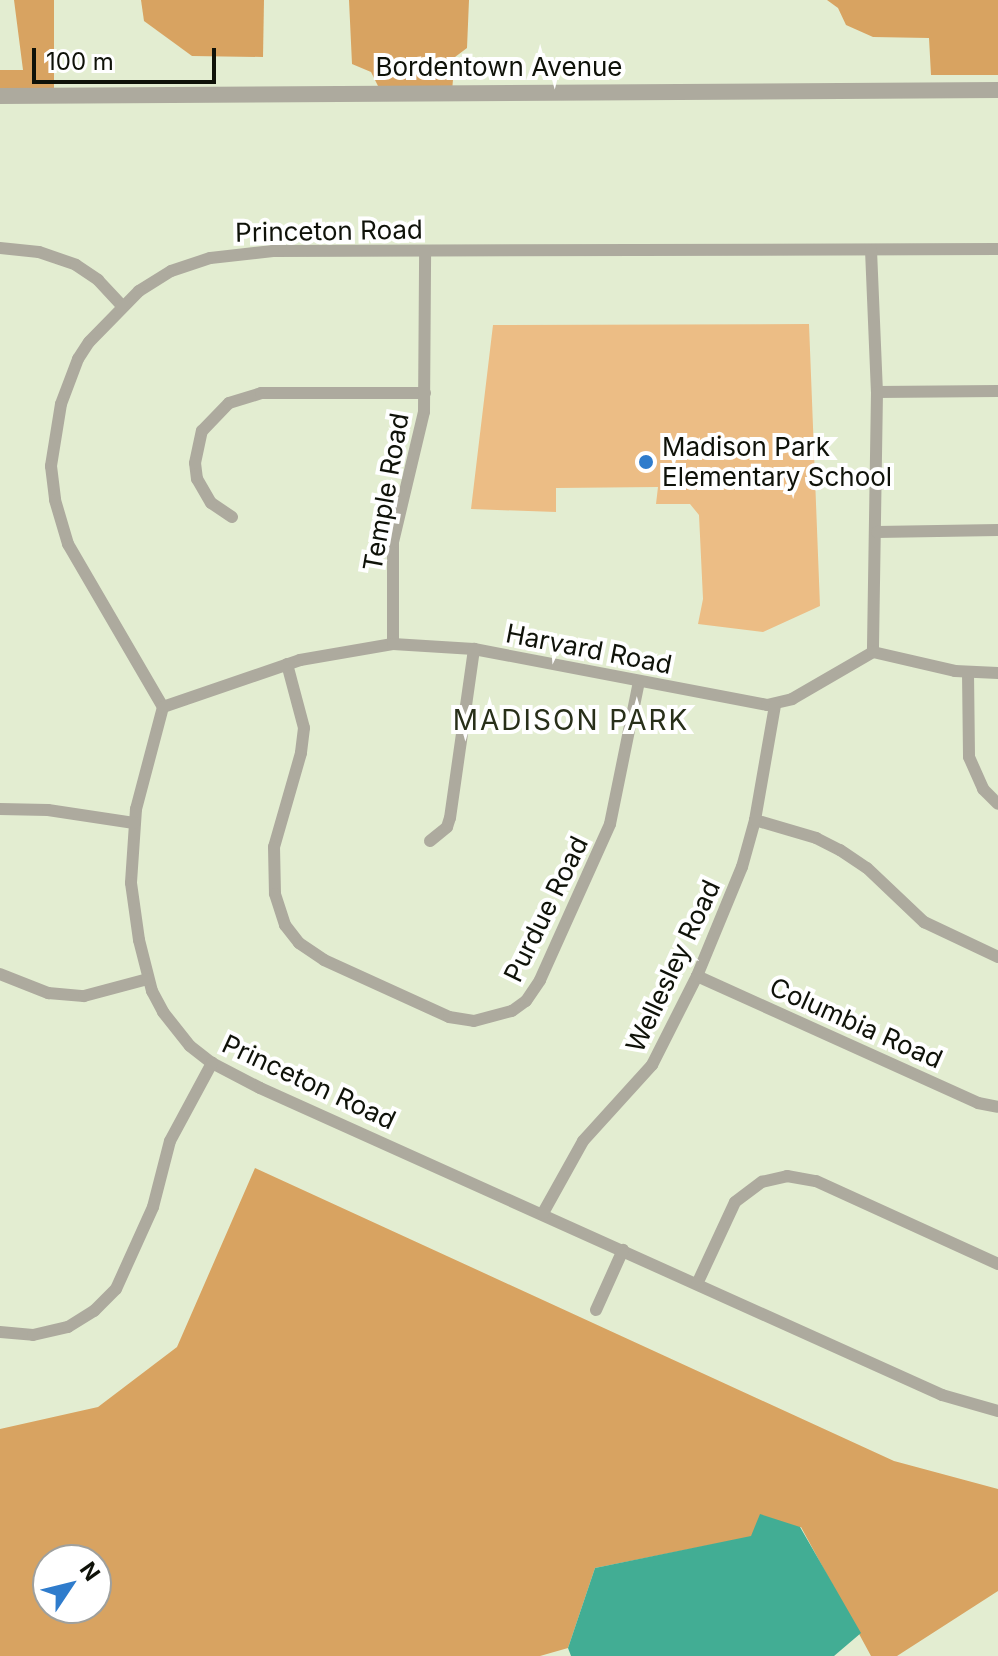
<!DOCTYPE html>
<html>
<head>
<meta charset="utf-8">
<style>
  body { margin:0 }
  #map { position:relative; width:998px; height:1656px; overflow:hidden; background:#e3edd1; font-family:Inter,sans-serif }
  div>[style] { position:absolute }
  [style*='--x'] { left:calc(var(--x)*1px); top:calc(var(--y)*1px); width:calc(var(--w)*1px); rotate:calc(var(--a)*1deg) }
  .green>* { inset:0; background:#ecbd85 }
  .forest>* { inset:0; background:#d8a361 }
  .water>* { inset:0; background:#42ad94 }
  .minor>* { height:12px; margin:-6px; padding:0 6px; transform-origin:6px; border-radius:6px; background:#adaa9e }
  .tertiary>* { height:16px; margin:-8px; padding:0 8px; transform-origin:8px; border-radius:8px; background:#adaa9e }
  .dots>* { width:22px; height:22px; translate:-50% -50%; box-sizing:border-box; border:4px solid #fff; border-radius:50% }
  span { translate:-50% -50%; white-space:nowrap; text-align:center; line-height:1.15; -webkit-text-stroke:8px #fff; paint-order:stroke }
  .street-label { font-size:26px; color:#0f1209 }
  .poi-label { font-size:26px; color:#0f1209 }
  .left { translate:0 -50%; text-align:left }
  .neighbourhood-label { font-size:28px; color:#282f19; letter-spacing:2px }
  .north { position:absolute; left:32px; top:1544px; width:80px; height:80px; box-sizing:border-box; background:#fff; border:2px solid #9fa09d; border-radius:50%; rotate:55deg; font-size:22px; font-weight:700; line-height:32px; text-align:center; color:#0f1209 }
  .north::after { content:''; display:block; margin:auto; width:28px; height:36px; background:#2f7ccc; clip-path:polygon(50% 0,100% 100%,50% 72%,0 100%) }
  .scale { position:absolute; left:32px; top:48px; width:184px; height:36px; box-sizing:border-box; border:4px solid #0f1209; border-top:0; padding-left:10px; font-size:24px; line-height:28px; white-space:nowrap; color:#0f1209; -webkit-text-stroke:6px #fff; paint-order:stroke }
</style>
</head>
<body>
<div id="map">
  <div class="green">
    <i style="clip-path:polygon(809px 324px,820px 606px,763px 632px,698px 624px,703px 599px,699px 515px,690px 504px,656px 504px,658px 487px,556px 488px,556px 512px,471px 509px,493px 325px)"></i>
  </div>
  <div class="forest">
    <i style="clip-path:polygon(14px 0,54px 0,54px 95px,0 96px,0 70px,23px 70px)"></i>
    <i style="clip-path:polygon(141px 0,264px 0,263px 57px,192px 56px,144px 21px)"></i>
    <i style="clip-path:polygon(349px 0,469px 0,467px 48px,455px 57px,452px 91px,381px 92px,371px 72px,352px 64px)"></i>
    <i style="clip-path:polygon(827px 0,998px 0,998px 75px,931px 75px,929px 38px,873px 37px,846px 25px,838px 8px)"></i>
    <i style="clip-path:polygon(evenodd,255px 1168px,894px 1461px,998px 1489px,998px 1591px,897px 1656px,871px 1656px,801px 1527px,595px 1568px,568px 1648px,540px 1656px,0 1656px,0 1429px,98px 1407px,177px 1347px,255px 1168px,48px 1560px,96px 1560px,96px 1608px,48px 1608px,48px 1560px)"></i>
  </div>
  <div class="water">
    <i style="clip-path:polygon(760px 1514px,800px 1527px,861px 1633px,834px 1656px,571px 1656px,568px 1648px,595px 1568px,751px 1536px)"></i>
  </div>
  <div class="minor">
    <i style="--x:0;--y:248;--w:39;--a:6"></i>
    <i style="--x:39;--y:252;--w:39;--a:19"></i>
    <i style="--x:76;--y:265;--w:27;--a:34"></i>
    <i style="--x:98;--y:280;--w:34;--a:47"></i>
    <i style="--x:998;--y:249;--w:725;--a:179.84"></i>
    <i style="--x:273;--y:251;--w:63;--a:173.7"></i>
    <i style="--x:210;--y:258;--w:41;--a:161.6"></i>
    <i style="--x:171;--y:271;--w:38;--a:148"></i>
    <i style="--x:139;--y:291;--w:71;--a:134.4"></i>
    <i style="--x:89;--y:342;--w:20;--a:123"></i>
    <i style="--x:78;--y:359;--w:48;--a:110.7"></i>
    <i style="--x:61;--y:404;--w:63;--a:99.2"></i>
    <i style="--x:51;--y:466;--w:34;--a:83"></i>
    <i style="--x:55;--y:500;--w:46;--a:73.5"></i>
    <i style="--x:68;--y:544;--w:189;--a:59.8"></i>
    <i style="--x:163;--y:707;--w:106;--a:104.8"></i>
    <i style="--x:136;--y:809;--w:74;--a:93.9"></i>
    <i style="--x:131;--y:883;--w:58;--a:82"></i>
    <i style="--x:139;--y:940;--w:53;--a:75.7"></i>
    <i style="--x:152;--y:991;--w:24;--a:62"></i>
    <i style="--x:163;--y:1012;--w:43;--a:51.5"></i>
    <i style="--x:190;--y:1046;--w:28;--a:38"></i>
    <i style="--x:212;--y:1063;--w:54;--a:27.5"></i>
    <i style="--x:260;--y:1088;--w:748;--a:24.23"></i>
    <i style="--x:942;--y:1395;--w:58;--a:15.9"></i>
    <i style="--x:871;--y:250;--w:142;--a:87.6"></i>
    <i style="--x:877;--y:392;--w:260;--a:90.9"></i>
    <i style="--x:877;--y:392;--w:121;--a:-0.5"></i>
    <i style="--x:232;--y:517;--w:25;--a:-146"></i>
    <i style="--x:211;--y:503;--w:28;--a:-120"></i>
    <i style="--x:197;--y:479;--w:16;--a:-97"></i>
    <i style="--x:195;--y:463;--w:33;--a:-78"></i>
    <i style="--x:202;--y:431;--w:39;--a:-46"></i>
    <i style="--x:229;--y:403;--w:34;--a:-17"></i>
    <i style="--x:261;--y:393;--w:164;--a:0"></i>
    <i style="--x:877;--y:532;--w:121;--a:-0.9"></i>
    <i style="--x:393;--y:644;--w:102;--a:-90"></i>
    <i style="--x:393;--y:542;--w:134;--a:-76.6"></i>
    <i style="--x:424;--y:412;--w:161;--a:-89.6"></i>
    <i style="--x:287;--y:664;--w:66;--a:75.1"></i>
    <i style="--x:304;--y:728;--w:25;--a:97"></i>
    <i style="--x:301;--y:753;--w:98;--a:106"></i>
    <i style="--x:274;--y:847;--w:47;--a:88.8"></i>
    <i style="--x:275;--y:894;--w:33;--a:72"></i>
    <i style="--x:285;--y:925;--w:23;--a:52"></i>
    <i style="--x:299;--y:943;--w:30;--a:34"></i>
    <i style="--x:324;--y:960;--w:137;--a:24.5"></i>
    <i style="--x:449;--y:1017;--w:25;--a:9"></i>
    <i style="--x:474;--y:1021;--w:39;--a:-15"></i>
    <i style="--x:512;--y:1011;--w:17;--a:-36"></i>
    <i style="--x:526;--y:1001;--w:25;--a:-56"></i>
    <i style="--x:540;--y:980;--w:171;--a:-65.8"></i>
    <i style="--x:610;--y:824;--w:145;--a:-78.5"></i>
    <i style="--x:968;--y:673;--w:84;--a:89.3"></i>
    <i style="--x:969;--y:757;--w:35;--a:66"></i>
    <i style="--x:983;--y:789;--w:21;--a:45"></i>
    <i style="--x:163;--y:707;--w:145;--a:-18.9"></i>
    <i style="--x:300;--y:660;--w:94;--a:-9.8"></i>
    <i style="--x:393;--y:644;--w:81;--a:3.5"></i>
    <i style="--x:474;--y:649;--w:298;--a:10.8"></i>
    <i style="--x:767;--y:705;--w:26;--a:-13"></i>
    <i style="--x:792;--y:699;--w:94;--a:-30.1"></i>
    <i style="--x:873;--y:652;--w:84;--a:13"></i>
    <i style="--x:955;--y:671;--w:43;--a:2.7"></i>
    <i style="--x:0;--y:809;--w:48;--a:1.2"></i>
    <i style="--x:48;--y:810;--w:87;--a:8.6"></i>
    <i style="--x:755;--y:820;--w:64;--a:16.4"></i>
    <i style="--x:816;--y:838;--w:27;--a:27"></i>
    <i style="--x:840;--y:850;--w:32;--a:34"></i>
    <i style="--x:867;--y:868;--w:79;--a:43.5"></i>
    <i style="--x:924;--y:922;--w:82;--a:25.3"></i>
    <i style="--x:430;--y:841;--w:22;--a:-39"></i>
    <i style="--x:447;--y:827;--w:9;--a:-72"></i>
    <i style="--x:450;--y:818;--w:171;--a:-81.9"></i>
    <i style="--x:0;--y:974;--w:52;--a:21.6"></i>
    <i style="--x:48;--y:993;--w:36;--a:5"></i>
    <i style="--x:84;--y:996;--w:66;--a:-14.9"></i>
    <i style="--x:697;--y:976;--w:308;--a:24.3"></i>
    <i style="--x:978;--y:1103;--w:20;--a:11"></i>
    <i style="--x:543;--y:1213;--w:82;--a:-60.9"></i>
    <i style="--x:583;--y:1141;--w:103;--a:-47.8"></i>
    <i style="--x:652;--y:1065;--w:100;--a:-63.2"></i>
    <i style="--x:697;--y:976;--w:118;--a:-67.6"></i>
    <i style="--x:742;--y:867;--w:49;--a:-74.5"></i>
    <i style="--x:755;--y:820;--w:117;--a:-80.1"></i>
    <i style="--x:697;--y:1284;--w:90;--a:-65.1"></i>
    <i style="--x:735;--y:1202;--w:34;--a:-37"></i>
    <i style="--x:762;--y:1182;--w:26;--a:-13"></i>
    <i style="--x:787;--y:1176;--w:29;--a:10"></i>
    <i style="--x:816;--y:1181;--w:200;--a:24.5"></i>
    <i style="--x:596;--y:1310;--w:66;--a:-65.8"></i>
    <i style="--x:0;--y:1332;--w:33;--a:5"></i>
    <i style="--x:33;--y:1335;--w:36;--a:-13"></i>
    <i style="--x:68;--y:1327;--w:31;--a:-32"></i>
    <i style="--x:94;--y:1311;--w:31;--a:-45"></i>
    <i style="--x:116;--y:1289;--w:90;--a:-65.7"></i>
    <i style="--x:153;--y:1207;--w:68;--a:-75.6"></i>
    <i style="--x:170;--y:1141;--w:89;--a:-61.7"></i>
  </div>
  <div class="tertiary">
    <i style="--x:0;--y:96;--w:998;--a:-0.34"></i>
  </div>
  <div class="dots">
    <i style="left:646px;top:462px;background:#2f7ccc"></i>
  </div>
  <div class="street-label">
    <span style="left:499px;top:67px">Bordentown Avenue</span>
    <span style="left:329px;top:231px;rotate:-1deg">Princeton Road</span>
    <span style="left:386px;top:492px;rotate:-80deg">Temple Road</span>
    <span style="left:589px;top:649px;rotate:11deg">Harvard Road</span>
    <span style="left:546px;top:909px;rotate:-64deg">Purdue Road</span>
    <span style="left:673px;top:966px;rotate:-65deg">Wellesley Road</span>
    <span style="left:856px;top:1023px;rotate:24deg">Columbia Road</span>
    <span style="left:309px;top:1082px;rotate:25deg">Princeton Road</span>
  </div>
  <div class="poi-label">
    <span class="left" style="left:662px;top:462px">Madison Park<br>Elementary School</span>
  </div>
  <div class="neighbourhood-label">
    <span style="left:571px;top:720px">MADISON PARK</span>
  </div>
  <div class="north">N</div>
  <div class="scale">100 m</div>
</div>
</body>
</html>
